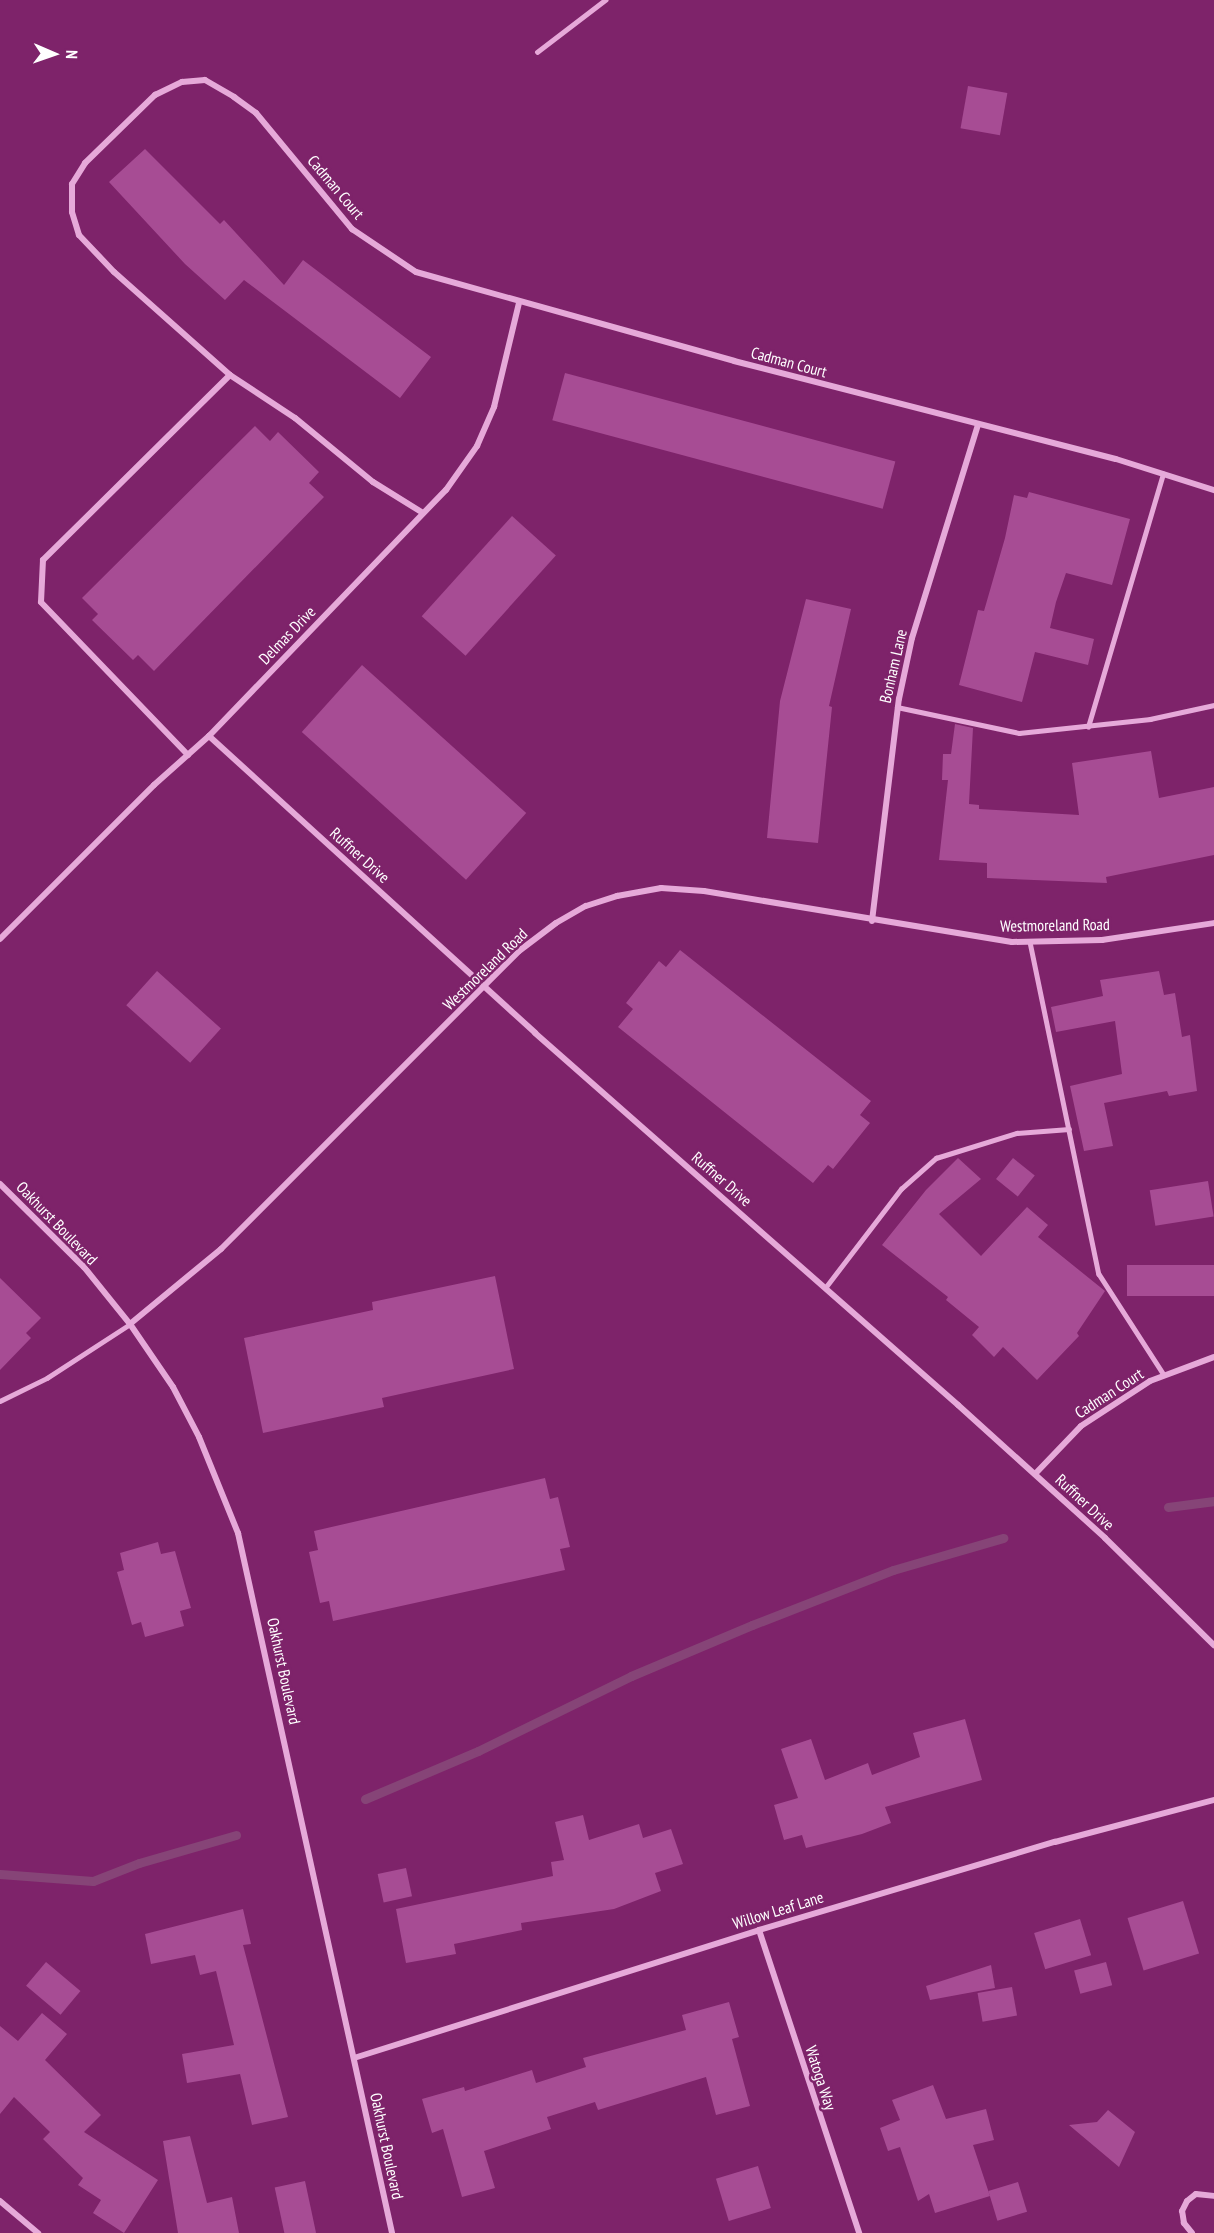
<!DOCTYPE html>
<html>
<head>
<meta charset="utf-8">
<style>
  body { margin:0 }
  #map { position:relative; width:1214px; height:2233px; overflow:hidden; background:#7e236a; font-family:"PT Sans Narrow",sans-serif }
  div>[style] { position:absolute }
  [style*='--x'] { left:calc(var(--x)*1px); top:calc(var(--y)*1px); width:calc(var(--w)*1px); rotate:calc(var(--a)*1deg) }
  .stream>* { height:9px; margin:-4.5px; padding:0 4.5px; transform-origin:4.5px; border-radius:4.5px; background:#864477 }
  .building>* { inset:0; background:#a74c94; transform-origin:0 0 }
  .service>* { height:4.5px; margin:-2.25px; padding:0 2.25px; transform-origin:2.25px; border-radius:2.25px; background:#e6a9d9 }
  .minor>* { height:6px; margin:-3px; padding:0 3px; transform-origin:3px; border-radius:3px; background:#e6a9d9 }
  span { translate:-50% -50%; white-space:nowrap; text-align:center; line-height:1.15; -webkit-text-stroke:5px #7e236a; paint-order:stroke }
  .street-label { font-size:16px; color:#fff }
  .north { position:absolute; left:24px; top:24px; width:60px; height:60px; -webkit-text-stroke:4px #7e236a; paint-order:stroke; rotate:92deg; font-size:16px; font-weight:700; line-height:24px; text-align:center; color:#fff }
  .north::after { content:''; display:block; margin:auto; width:21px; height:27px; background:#fff; clip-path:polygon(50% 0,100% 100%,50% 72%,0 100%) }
</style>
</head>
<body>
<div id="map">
  <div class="stream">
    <i style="--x:1168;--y:1507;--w:46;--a:-7.4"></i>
    <i style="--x:365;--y:1799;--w:123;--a:-23"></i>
    <i style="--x:478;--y:1751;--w:170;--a:-26.1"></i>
    <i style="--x:631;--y:1676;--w:131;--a:-22.9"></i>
    <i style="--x:752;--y:1625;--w:151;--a:-21.3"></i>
    <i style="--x:893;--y:1570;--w:115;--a:-16.2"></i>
    <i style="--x:0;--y:1874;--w:93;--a:4.3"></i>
    <i style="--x:93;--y:1881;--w:49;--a:-21.4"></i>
    <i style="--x:139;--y:1863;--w:101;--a:-16.1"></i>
  </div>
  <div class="building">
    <i style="left:968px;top:86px;width:40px;height:43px;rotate:10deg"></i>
    <i style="clip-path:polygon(145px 149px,220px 224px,224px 220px,284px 285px,303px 260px,431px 357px,400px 398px,244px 280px,225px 300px,185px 264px,109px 182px)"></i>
    <i style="left:565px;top:373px;width:342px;height:49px;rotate:15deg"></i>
    <i style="clip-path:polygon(255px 426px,270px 441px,278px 432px,319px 472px,309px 483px,324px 497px,154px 671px,138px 655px,133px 660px,92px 620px,98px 614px,82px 598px)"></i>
    <i style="clip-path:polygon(1029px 492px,1130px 519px,1112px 585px,1066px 573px,1056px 602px,1050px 628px,1094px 639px,1088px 665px,1035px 652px,1022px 702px,959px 685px,978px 610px,984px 611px,1005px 538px,1014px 495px,1027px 498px)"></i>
    <i style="left:512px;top:516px;width:59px;height:135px;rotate:42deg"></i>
    <i style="clip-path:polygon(806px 599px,851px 609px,829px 706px,832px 707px,818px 843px,767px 838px,780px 701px)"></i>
    <i style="left:362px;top:665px;width:221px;height:90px;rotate:42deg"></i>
    <i style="clip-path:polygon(955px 724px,973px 728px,969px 804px,979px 805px,979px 809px,1079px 815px,1072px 763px,1151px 751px,1159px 798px,1214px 787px,1214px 855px,1106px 877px,1107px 883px,987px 878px,987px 863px,939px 860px,948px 780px,942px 780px,943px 754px,951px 754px)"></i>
    <i style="clip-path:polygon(680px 950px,871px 1101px,860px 1115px,870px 1123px,833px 1169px,828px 1165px,813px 1183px,618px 1027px,633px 1009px,626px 1003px,659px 961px,666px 967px)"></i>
    <i style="left:157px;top:971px;width:86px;height:46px;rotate:42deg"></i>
    <i style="clip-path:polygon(1159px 971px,1164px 995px,1175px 993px,1182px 1037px,1190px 1035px,1197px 1091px,1169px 1096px,1167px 1091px,1104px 1103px,1113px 1146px,1084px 1151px,1070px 1086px,1122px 1074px,1115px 1021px,1056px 1032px,1051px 1007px,1103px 996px,1100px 980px)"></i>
    <i style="clip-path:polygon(958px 1158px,981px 1179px,939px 1214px,981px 1256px,1027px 1207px,1048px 1225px,1038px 1237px,1105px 1291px,1077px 1333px,1079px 1336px,1037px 1380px,1003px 1347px,994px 1357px,972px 1335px,979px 1327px,946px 1300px,948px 1297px,882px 1245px,926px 1190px)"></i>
    <i style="left:1013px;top:1158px;width:28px;height:27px;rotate:39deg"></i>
    <i style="left:1208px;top:1181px;width:36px;height:59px;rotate:81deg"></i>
    <i style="left:1214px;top:1265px;width:31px;height:87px;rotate:90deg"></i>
    <i style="clip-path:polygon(495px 1276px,514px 1369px,382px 1398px,384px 1407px,263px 1433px,244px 1338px,373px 1310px,372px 1302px)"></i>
    <i style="clip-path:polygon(0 1278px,41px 1318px,26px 1333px,31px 1338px,0 1370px)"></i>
    <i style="clip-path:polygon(545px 1478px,550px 1499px,558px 1497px,570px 1547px,560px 1549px,565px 1570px,333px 1621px,329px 1601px,320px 1603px,309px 1552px,318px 1550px,314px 1531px)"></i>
    <i style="clip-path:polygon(158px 1542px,161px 1554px,175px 1551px,191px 1608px,180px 1611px,184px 1626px,145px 1637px,141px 1622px,132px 1625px,117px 1572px,124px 1570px,120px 1553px)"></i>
    <i style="clip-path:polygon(965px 1719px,982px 1780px,885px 1807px,891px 1823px,862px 1834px,806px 1848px,802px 1835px,784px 1840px,774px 1805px,798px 1798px,781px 1749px,811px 1739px,825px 1780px,868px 1763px,872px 1775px,920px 1757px,913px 1733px)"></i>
    <i style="clip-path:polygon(583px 1815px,589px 1840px,639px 1824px,643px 1838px,671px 1829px,683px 1864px,655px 1873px,661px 1891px,614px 1909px,521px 1923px,522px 1930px,454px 1944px,456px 1954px,406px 1963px,396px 1909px,553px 1876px,551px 1862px,564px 1860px,555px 1822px)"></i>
    <i style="left:406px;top:1868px;width:29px;height:29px;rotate:78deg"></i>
    <i style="left:1183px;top:1901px;width:55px;height:58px;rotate:73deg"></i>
    <i style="clip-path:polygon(243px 1909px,251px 1944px,243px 1945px,288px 2117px,252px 2125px,240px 2074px,187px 2083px,182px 2054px,234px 2045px,216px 1971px,200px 1975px,195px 1955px,151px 1964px,145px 1934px)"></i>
    <i style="left:1080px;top:1919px;width:38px;height:48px;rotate:73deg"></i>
    <i style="left:46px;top:1962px;width:45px;height:31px;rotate:40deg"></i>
    <i style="left:1106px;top:1962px;width:24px;height:33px;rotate:75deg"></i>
    <i style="clip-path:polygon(991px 1965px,995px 1988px,930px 2000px,926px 1986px)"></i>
    <i style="left:1012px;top:1987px;width:29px;height:35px;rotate:80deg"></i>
    <i style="clip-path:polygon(729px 2002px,739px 2037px,732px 2039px,750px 2106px,716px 2115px,706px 2077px,598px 2110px,595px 2102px,547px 2117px,551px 2129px,484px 2151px,495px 2188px,462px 2197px,443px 2129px,432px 2133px,422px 2099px,464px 2087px,465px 2091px,532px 2070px,536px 2083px,586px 2067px,583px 2058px,686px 2030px,682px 2015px)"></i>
    <i style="clip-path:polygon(42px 2013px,67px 2034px,45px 2060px,101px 2115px,84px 2132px,158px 2180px,124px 2233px,93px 2213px,101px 2200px,78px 2185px,83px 2178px,43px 2139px,50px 2132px,14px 2097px,0 2114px,0 2026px,18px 2041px)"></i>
    <i style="clip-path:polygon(933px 2085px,946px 2119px,986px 2109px,994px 2140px,973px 2145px,990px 2196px,935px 2213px,929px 2194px,918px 2201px,900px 2147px,888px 2151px,880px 2128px,900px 2120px,892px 2100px)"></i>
    <i style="clip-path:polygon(1108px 2110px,1135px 2132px,1119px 2167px,1069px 2125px,1097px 2122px)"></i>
    <i style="clip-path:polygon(190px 2136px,207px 2203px,232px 2197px,239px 2233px,178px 2233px,163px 2141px)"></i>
    <i style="left:758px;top:2166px;width:44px;height:44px;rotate:73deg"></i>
    <i style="left:305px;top:2181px;width:53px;height:31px;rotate:78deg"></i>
    <i style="left:1018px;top:2182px;width:31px;height:31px;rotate:73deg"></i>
  </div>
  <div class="service">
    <i style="--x:537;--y:52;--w:86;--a:-37.4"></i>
    <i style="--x:897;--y:707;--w:125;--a:12"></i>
    <i style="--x:1019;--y:733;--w:132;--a:-6.1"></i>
    <i style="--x:1150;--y:719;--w:66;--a:-12.3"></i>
    <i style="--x:1088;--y:727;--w:264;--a:-73.5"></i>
    <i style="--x:1030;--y:942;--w:339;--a:78.3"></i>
    <i style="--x:1099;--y:1274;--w:120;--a:57.2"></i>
    <i style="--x:825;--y:1288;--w:125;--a:-52.5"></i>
    <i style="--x:901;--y:1189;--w:47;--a:-41.5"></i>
    <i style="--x:936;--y:1158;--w:85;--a:-17.2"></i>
    <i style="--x:1017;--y:1133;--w:52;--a:-4.4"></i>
    <i style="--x:0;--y:1401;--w:52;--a:-26.1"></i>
    <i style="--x:47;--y:1378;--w:99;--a:-33"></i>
  </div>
  <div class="minor">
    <i style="--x:423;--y:513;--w:59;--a:-148.2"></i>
    <i style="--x:373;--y:482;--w:101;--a:-140.6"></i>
    <i style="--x:295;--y:418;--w:78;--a:-146.5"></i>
    <i style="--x:230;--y:375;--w:155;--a:-138.4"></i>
    <i style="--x:114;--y:272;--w:51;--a:-133.4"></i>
    <i style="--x:79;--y:235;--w:24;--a:-107"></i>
    <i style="--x:72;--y:212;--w:28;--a:-90"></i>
    <i style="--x:72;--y:184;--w:25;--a:-58"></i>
    <i style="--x:85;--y:163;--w:98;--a:-44.2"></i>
    <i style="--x:155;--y:95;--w:30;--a:-26"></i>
    <i style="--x:182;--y:82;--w:23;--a:-5"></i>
    <i style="--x:205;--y:80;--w:34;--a:30"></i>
    <i style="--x:234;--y:97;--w:27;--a:36"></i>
    <i style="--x:256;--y:113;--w:151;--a:50.4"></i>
    <i style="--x:352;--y:229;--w:77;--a:33.9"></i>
    <i style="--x:416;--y:272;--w:330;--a:15.6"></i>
    <i style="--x:734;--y:361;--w:394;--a:14.4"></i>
    <i style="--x:1116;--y:459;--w:103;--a:17.6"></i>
    <i style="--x:209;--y:736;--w:441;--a:42.3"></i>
    <i style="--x:535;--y:1033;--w:563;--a:41.33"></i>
    <i style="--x:958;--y:1405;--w:198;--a:42.1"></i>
    <i style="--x:1105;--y:1538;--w:153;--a:44.5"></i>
    <i style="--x:188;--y:755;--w:212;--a:-133.9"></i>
    <i style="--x:41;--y:602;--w:42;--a:-87.3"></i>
    <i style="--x:43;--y:560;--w:263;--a:-44.7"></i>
    <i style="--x:872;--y:921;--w:224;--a:-83.1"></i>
    <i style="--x:899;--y:699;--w:62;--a:-78"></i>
    <i style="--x:912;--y:638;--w:223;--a:-72.8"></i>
    <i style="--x:0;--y:939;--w:218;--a:-45"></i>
    <i style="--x:154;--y:785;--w:74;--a:-41.7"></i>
    <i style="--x:209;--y:736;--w:342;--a:-46.1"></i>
    <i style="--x:446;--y:490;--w:54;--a:-54.8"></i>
    <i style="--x:477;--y:446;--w:43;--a:-66.4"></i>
    <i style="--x:494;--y:407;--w:107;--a:-76.5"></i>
    <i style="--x:0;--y:1184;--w:118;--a:44.7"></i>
    <i style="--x:84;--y:1267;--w:73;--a:51.1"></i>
    <i style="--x:130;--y:1324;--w:76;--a:55.7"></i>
    <i style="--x:173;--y:1387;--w:56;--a:62.5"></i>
    <i style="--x:199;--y:1437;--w:104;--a:67.9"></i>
    <i style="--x:238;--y:1533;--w:717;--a:77.59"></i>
    <i style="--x:130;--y:1324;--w:118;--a:-39.5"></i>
    <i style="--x:221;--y:1249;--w:421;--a:-45"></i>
    <i style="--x:519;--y:951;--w:46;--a:-37.1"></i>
    <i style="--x:556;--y:923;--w:34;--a:-30"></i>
    <i style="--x:586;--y:906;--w:33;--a:-18"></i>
    <i style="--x:617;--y:896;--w:45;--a:-10.3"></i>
    <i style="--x:661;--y:888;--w:43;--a:4"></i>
    <i style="--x:704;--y:891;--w:312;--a:9.4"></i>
    <i style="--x:1012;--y:942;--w:90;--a:-1.3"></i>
    <i style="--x:1102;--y:940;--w:113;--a:-8.6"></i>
    <i style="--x:1035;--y:1474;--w:66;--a:-46.2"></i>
    <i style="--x:1081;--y:1426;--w:82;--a:-33.1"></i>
    <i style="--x:1150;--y:1381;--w:68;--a:-20.6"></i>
    <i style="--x:759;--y:1930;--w:319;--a:71.7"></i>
    <i style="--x:354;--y:2058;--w:425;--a:-17.5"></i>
    <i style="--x:759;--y:1930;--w:309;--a:-16.6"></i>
    <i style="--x:1055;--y:1842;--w:164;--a:-14.8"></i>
    <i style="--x:0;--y:2201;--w:50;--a:40.1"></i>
    <i style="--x:1192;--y:2233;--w:13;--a:-129"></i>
    <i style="--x:1184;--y:2223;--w:12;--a:-99"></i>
    <i style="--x:1182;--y:2211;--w:11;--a:-63"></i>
    <i style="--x:1187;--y:2201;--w:11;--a:-38"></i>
    <i style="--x:1196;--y:2194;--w:18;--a:6"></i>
  </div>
  <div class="street-label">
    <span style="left:336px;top:187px;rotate:50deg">Cadman Court</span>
    <span style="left:789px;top:362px;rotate:15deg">Cadman Court</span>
    <span style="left:287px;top:635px;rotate:-46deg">Delmas Drive</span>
    <span style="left:893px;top:666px;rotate:-77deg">Bonham Lane</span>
    <span style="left:360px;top:855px;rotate:42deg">Ruffner Drive</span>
    <span style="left:1055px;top:925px;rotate:-1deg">Westmoreland Road</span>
    <span style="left:485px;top:969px;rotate:-44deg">Westmoreland Road</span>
    <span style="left:722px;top:1179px;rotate:41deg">Ruffner Drive</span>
    <span style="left:57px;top:1223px;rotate:46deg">Oakhurst Boulevard</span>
    <span style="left:1109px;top:1393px;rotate:-33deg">Cadman Court</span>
    <span style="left:1085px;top:1502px;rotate:43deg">Ruffner Drive</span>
    <span style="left:284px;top:1671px;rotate:78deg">Oakhurst Boulevard</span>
    <span style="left:778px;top:1910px;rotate:-17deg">Willow Leaf Lane</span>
    <span style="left:821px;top:2078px;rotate:72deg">Watoga Way</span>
    <span style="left:387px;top:2146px;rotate:78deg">Oakhurst Boulevard</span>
  </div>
  <div class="north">N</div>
</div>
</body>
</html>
